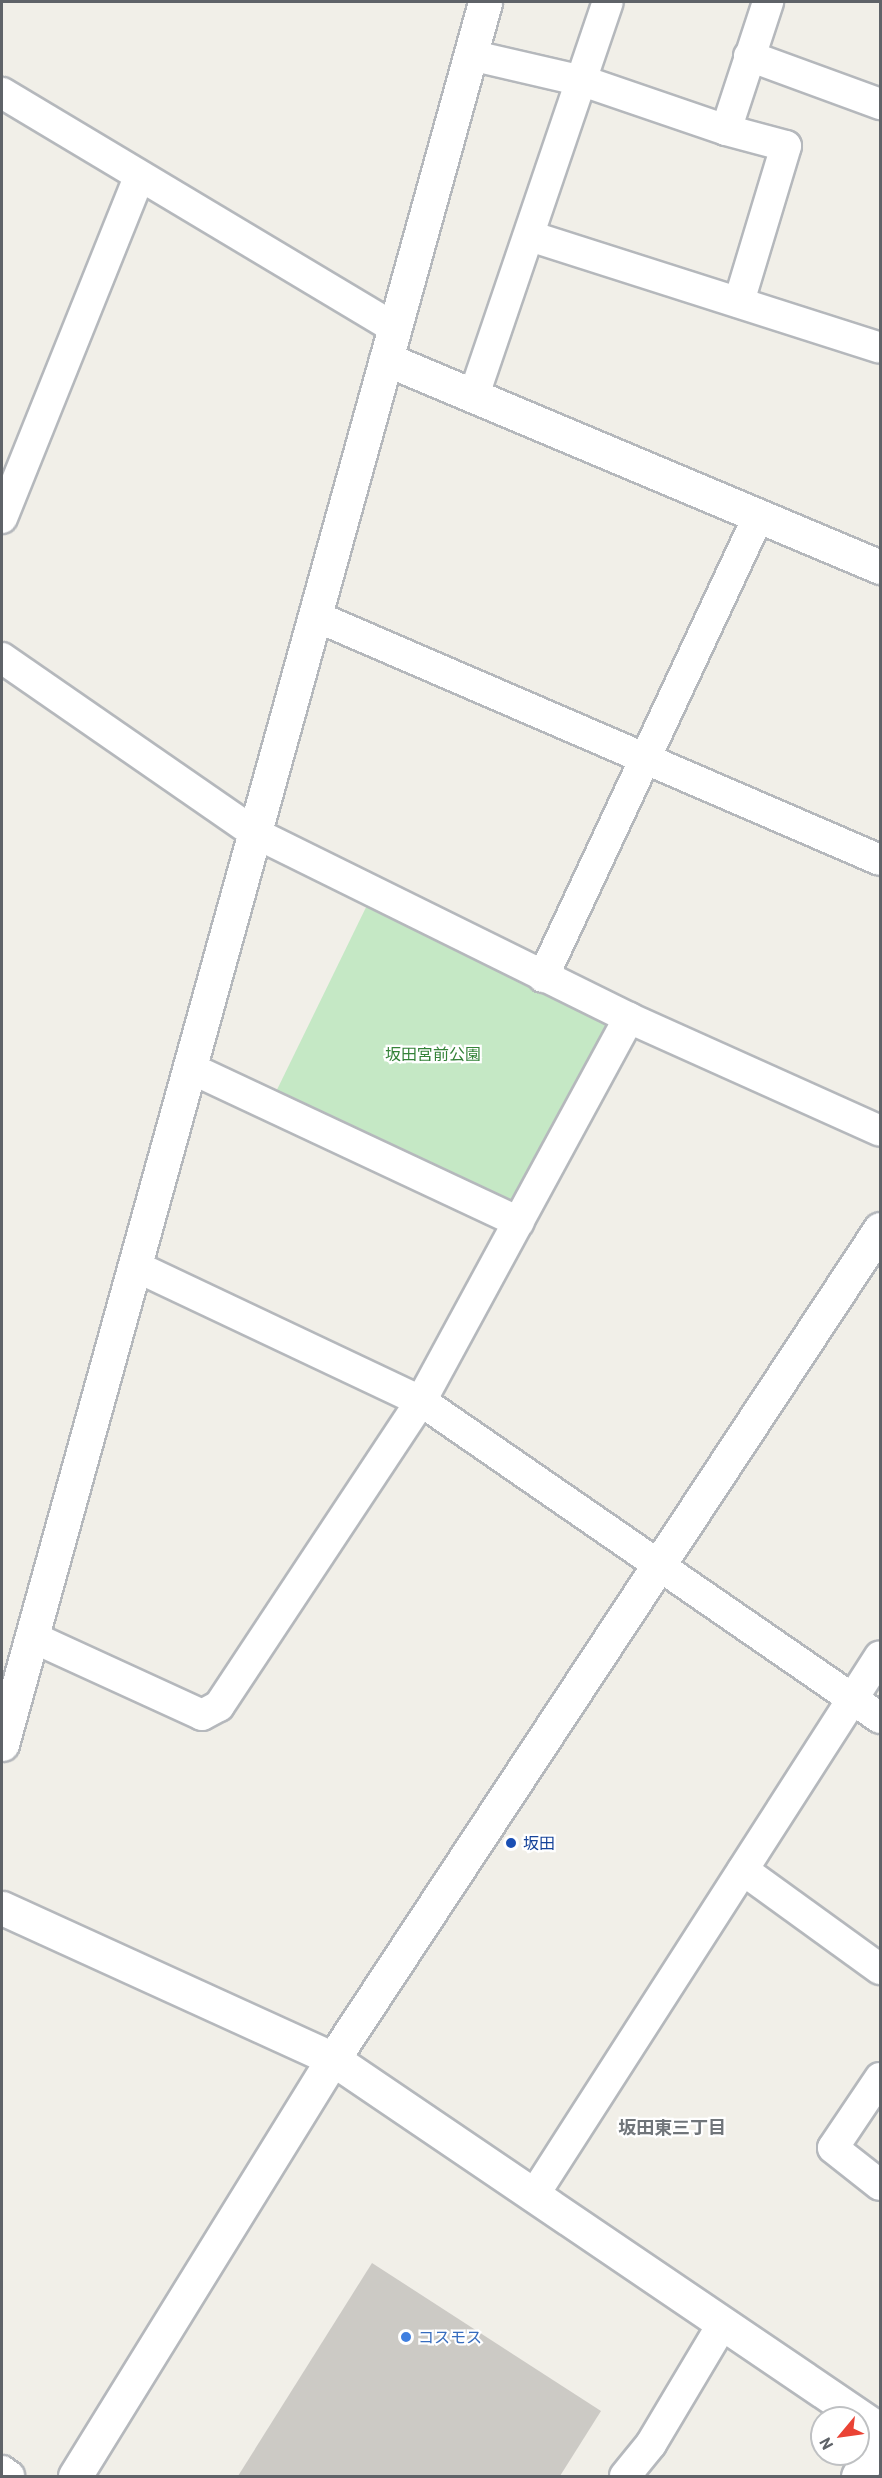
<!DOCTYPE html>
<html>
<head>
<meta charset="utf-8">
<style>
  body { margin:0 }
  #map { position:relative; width:882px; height:2478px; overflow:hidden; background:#f1efe8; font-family:Barlow,"Noto Sans JP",sans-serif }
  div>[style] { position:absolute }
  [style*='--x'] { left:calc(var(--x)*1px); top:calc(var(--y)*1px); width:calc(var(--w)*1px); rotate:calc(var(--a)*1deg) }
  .green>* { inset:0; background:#c5e8c5; transform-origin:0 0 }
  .building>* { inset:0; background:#cccac5 }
  .roads { filter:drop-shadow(2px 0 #b5b8bc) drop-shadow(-2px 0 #b5b8bc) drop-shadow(0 2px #b5b8bc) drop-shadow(0 -2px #b5b8bc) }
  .minor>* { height:30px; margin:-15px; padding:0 15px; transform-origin:15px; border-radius:15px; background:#fff }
  .tertiary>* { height:33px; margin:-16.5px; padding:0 16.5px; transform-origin:16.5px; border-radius:16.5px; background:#fff }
  .dots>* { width:16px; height:16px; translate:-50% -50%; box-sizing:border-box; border:3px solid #fff; border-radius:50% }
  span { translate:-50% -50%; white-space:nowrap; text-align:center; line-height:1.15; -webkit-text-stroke:4.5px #fff; paint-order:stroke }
  .park-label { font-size:16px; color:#348238 }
  .transit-label { font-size:16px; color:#164399 }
  .left { translate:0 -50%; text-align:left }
  .shop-label { font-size:16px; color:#366cbe }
  .neighbourhood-label { font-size:18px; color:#70757a; font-weight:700 }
  .frame { position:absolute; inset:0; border:3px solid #5f6368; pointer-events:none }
  .north { position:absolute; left:810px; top:2406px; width:60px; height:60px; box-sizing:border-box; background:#fff; border:2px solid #bfc1c3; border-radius:50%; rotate:241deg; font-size:16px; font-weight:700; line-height:24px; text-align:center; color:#5f6368 }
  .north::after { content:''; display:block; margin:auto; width:21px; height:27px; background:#ea4335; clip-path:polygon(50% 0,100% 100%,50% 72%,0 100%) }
</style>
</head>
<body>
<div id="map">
  <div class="green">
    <i style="left:372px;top:895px;width:285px;height:236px;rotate:26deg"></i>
  </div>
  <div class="building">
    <i style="clip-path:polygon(372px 2263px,601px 2411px,560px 2476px,238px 2476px)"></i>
  </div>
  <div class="roads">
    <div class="minor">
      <i style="--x:470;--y:55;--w:116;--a:13"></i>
      <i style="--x:583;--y:81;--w:151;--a:18.9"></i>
      <i style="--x:726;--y:130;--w:62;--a:14.9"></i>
      <i style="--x:786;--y:146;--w:163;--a:106.8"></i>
      <i style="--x:749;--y:56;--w:140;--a:20.1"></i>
      <i style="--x:2;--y:93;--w:457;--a:30.9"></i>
      <i style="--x:726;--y:130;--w:135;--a:-71.8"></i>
      <i style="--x:530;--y:236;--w:367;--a:17.7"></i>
      <i style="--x:474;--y:395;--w:415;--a:-71.2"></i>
      <i style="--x:2;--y:518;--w:367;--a:-68.1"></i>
      <i style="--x:315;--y:616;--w:615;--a:23.36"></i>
      <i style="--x:2;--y:658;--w:308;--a:34.7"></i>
      <i style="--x:255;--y:833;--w:417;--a:26.3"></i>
      <i style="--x:629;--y:1018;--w:275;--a:24.2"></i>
      <i style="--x:543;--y:977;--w:510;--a:-64.94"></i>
      <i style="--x:190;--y:1068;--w:363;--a:25.1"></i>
      <i style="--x:135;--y:1266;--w:316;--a:25.3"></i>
      <i style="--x:421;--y:1401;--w:558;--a:34.63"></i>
      <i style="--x:32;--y:1637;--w:187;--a:24.6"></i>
      <i style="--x:202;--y:1715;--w:19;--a:-28"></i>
      <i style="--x:219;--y:1706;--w:366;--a:-56.5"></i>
      <i style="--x:421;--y:1401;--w:436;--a:-61.5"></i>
      <i style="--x:743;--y:1870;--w:169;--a:35.9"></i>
      <i style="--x:880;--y:2078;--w:84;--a:123.9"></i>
      <i style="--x:833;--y:2148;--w:60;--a:38.2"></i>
      <i style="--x:534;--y:2195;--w:640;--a:-57.3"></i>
      <i style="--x:2;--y:2471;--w:9;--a:36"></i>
      <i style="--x:625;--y:2476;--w:41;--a:-50.9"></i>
      <i style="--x:651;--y:2444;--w:141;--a:-59.2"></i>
    </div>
    <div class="tertiary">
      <i style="--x:386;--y:359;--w:536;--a:22.83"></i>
      <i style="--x:2;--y:1744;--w:1808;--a:-74.5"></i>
      <i style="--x:2;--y:1908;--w:364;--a:24.5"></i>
      <i style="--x:333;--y:2059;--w:661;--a:34.15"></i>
      <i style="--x:75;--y:2476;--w:490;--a:-58.3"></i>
      <i style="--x:333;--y:2059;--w:994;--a:-56.61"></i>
      <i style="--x:858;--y:2476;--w:45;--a:-60.6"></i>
    </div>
  </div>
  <div class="dots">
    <i style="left:511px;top:1843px;background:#1a4fb4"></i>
    <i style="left:406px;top:2337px;background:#3f7fe0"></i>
  </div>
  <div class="park-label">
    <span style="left:433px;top:1054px">坂田宮前公園</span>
  </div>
  <div class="transit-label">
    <span class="left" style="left:523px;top:1843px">坂田</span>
  </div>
  <div class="shop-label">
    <span class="left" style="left:418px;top:2337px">コスモス</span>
  </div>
  <div class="neighbourhood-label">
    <span style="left:672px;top:2127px">坂田東三丁目</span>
  </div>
  <div class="frame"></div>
  <div class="north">N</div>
</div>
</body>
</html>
